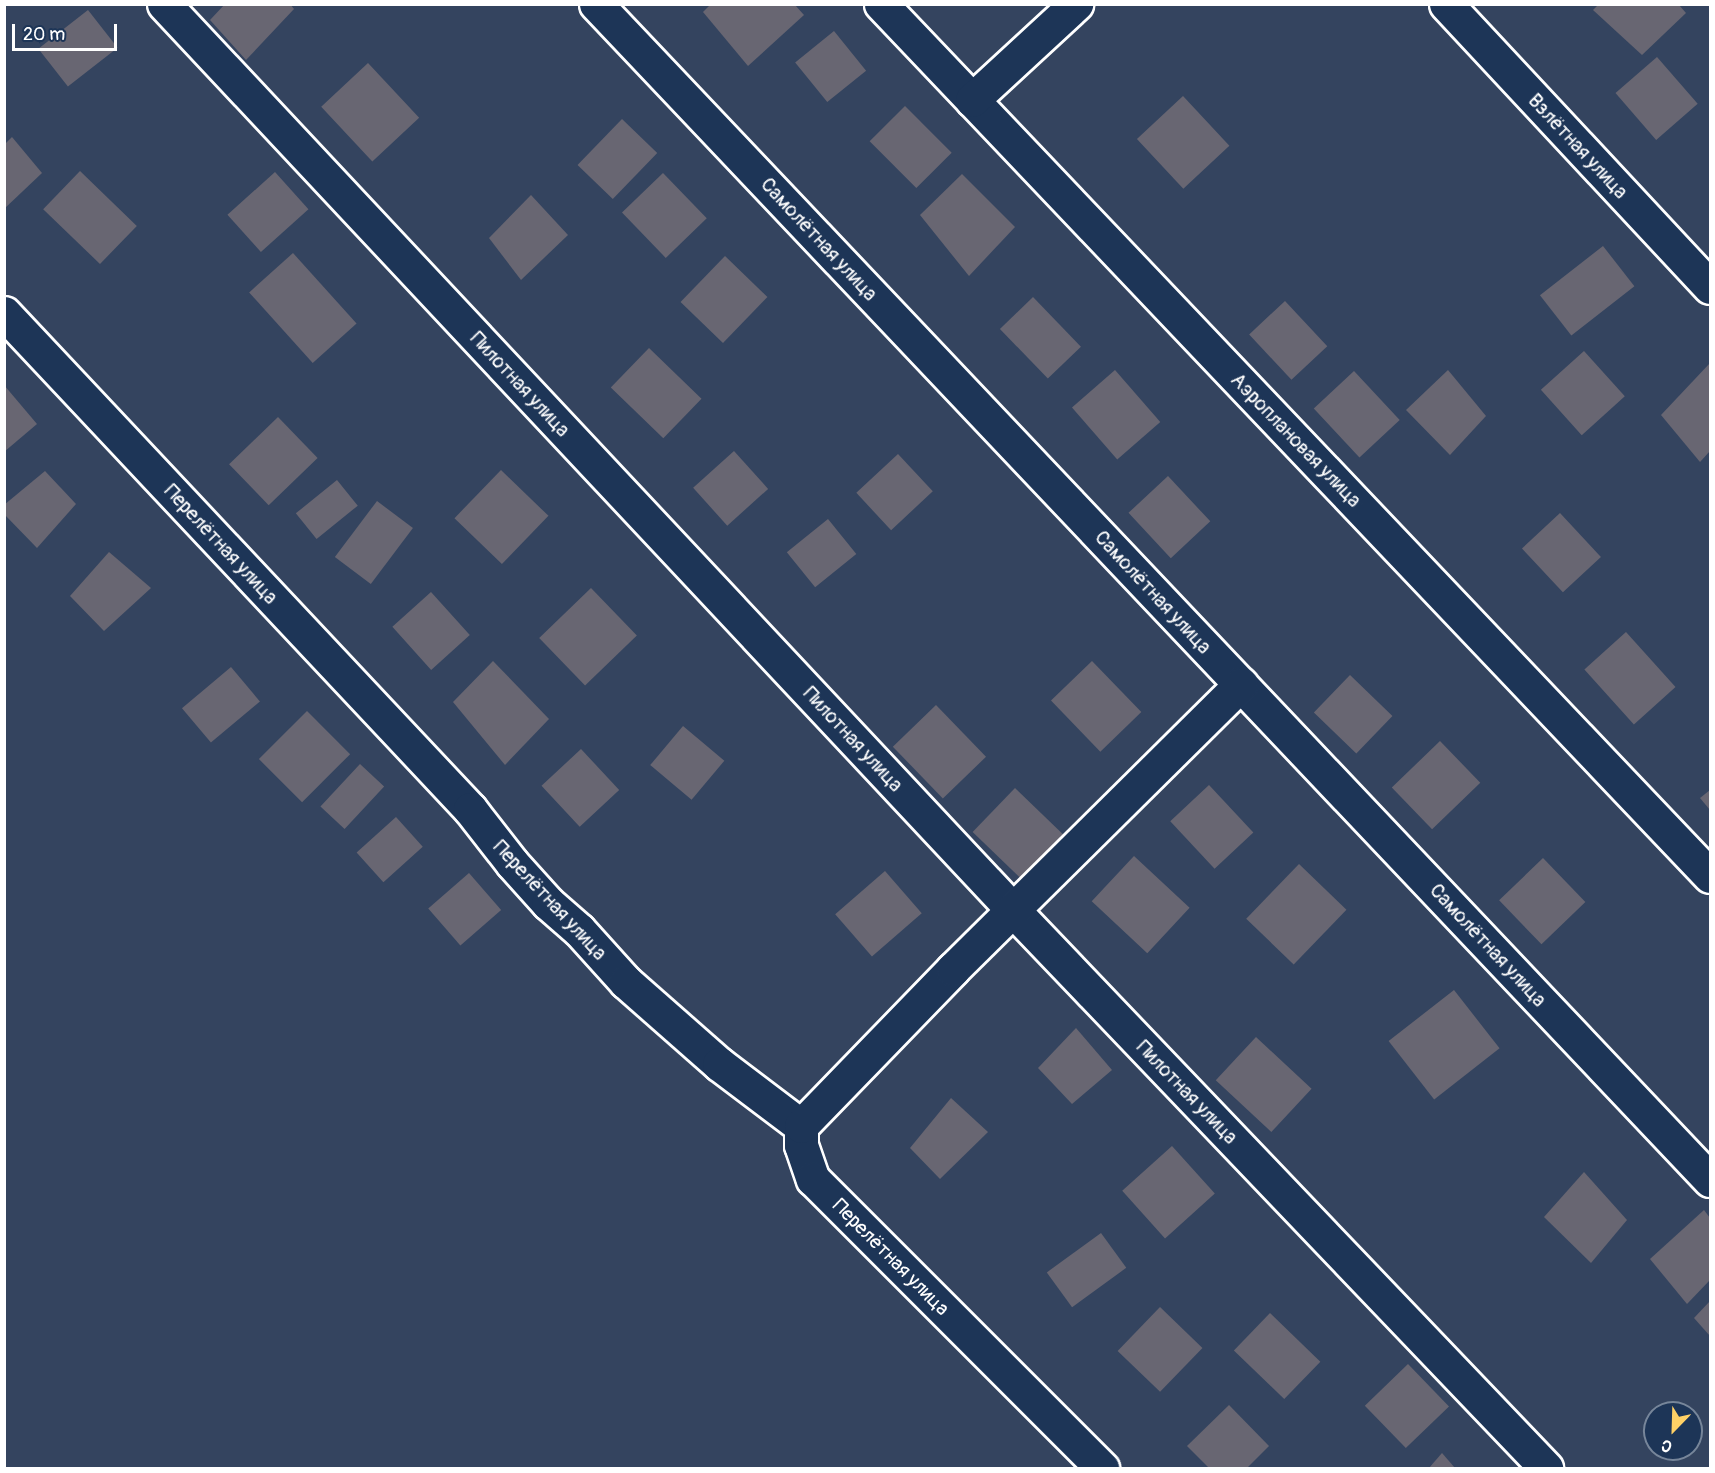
<!DOCTYPE html>
<html>
<head>
<meta charset="utf-8">
<style>
  body { margin:0 }
  #map { position:relative; width:1715px; height:1473px; overflow:hidden; background:#34445f; font-family:Pangolin,sans-serif }
  div>[style] { position:absolute }
  [style*='--x'] { left:calc(var(--x)*1px); top:calc(var(--y)*1px); width:calc(var(--w)*1px); rotate:calc(var(--a)*1deg) }
  .building>* { inset:0; background:#686672; transform-origin:0 0 }
  .roads { filter:drop-shadow(2px 0 #fff) drop-shadow(-2px 0 #fff) drop-shadow(0 2px #fff) drop-shadow(0 -2px #fff) }
  .minor>* { height:33px; margin:-16.5px; padding:0 16.5px; transform-origin:16.5px; border-radius:16.5px; background:#1d3557 }
  span { translate:-50% -50%; white-space:nowrap; text-align:center; line-height:1.15; -webkit-text-stroke:4.5px #1d3557; paint-order:stroke }
  .street-label { font-size:20px; color:#fff }
  .frame { position:absolute; inset:0; border:6px solid #fff; pointer-events:none }
  .north { position:absolute; left:1643px; top:1401px; width:60px; height:60px; box-sizing:border-box; background:#1d3557; border:2px solid #77869a; border-radius:50%; rotate:203deg; font-size:16px; font-weight:700; line-height:24px; text-align:center; color:#fff }
  .north::after { content:''; display:block; margin:auto; width:21px; height:27px; background:#ffd166; clip-path:polygon(50% 0,100% 100%,50% 72%,0 100%) }
  .scale { position:absolute; left:12px; top:24px; width:105px; height:27px; box-sizing:border-box; border:3px solid #fff; border-top:0; padding-left:8px; font-size:18px; line-height:21px; white-space:nowrap; color:#fff; -webkit-text-stroke:4px #1d3557; paint-order:stroke }
</style>
</head>
<body>
<div id="map">
  <div class="building">
    <i style="clip-path:polygon(225px 4px,290px 4px,294px 9px,246px 60px,210px 20px)"></i>
    <i style="clip-path:polygon(710px 5px,795px 5px,804px 15px,748px 66px,703px 12px)"></i>
    <i style="clip-path:polygon(1598px 5px,1679px 5px,1686px 13px,1642px 55px,1593px 10px)"></i>
    <i style="left:88px;top:10px;width:48px;height:63px;rotate:52deg"></i>
    <i style="left:834px;top:31px;width:51px;height:50px;rotate:51deg"></i>
    <i style="left:1657px;top:57px;width:62px;height:55px;rotate:49deg"></i>
    <i style="left:368px;top:63px;width:75px;height:64px;rotate:47deg"></i>
    <i style="left:1183px;top:96px;width:68px;height:63px;rotate:47deg"></i>
    <i style="left:905px;top:106px;width:66px;height:50px;rotate:45deg"></i>
    <i style="left:622px;top:119px;width:49px;height:64px;rotate:44deg"></i>
    <i style="clip-path:polygon(12px 137px,42px 173px,4px 209px,4px 145px)"></i>
    <i style="left:80px;top:171px;width:79px;height:53px;rotate:44deg"></i>
    <i style="left:275px;top:172px;width:50px;height:64px;rotate:48deg"></i>
    <i style="left:663px;top:173px;width:63px;height:57px;rotate:46deg"></i>
    <i style="clip-path:polygon(962px 174px,1015px 227px,969px 276px,920px 215px)"></i>
    <i style="clip-path:polygon(531px 195px,568px 235px,521px 280px,489px 238px)"></i>
    <i style="left:1603px;top:246px;width:51px;height:80px;rotate:52deg"></i>
    <i style="left:293px;top:253px;width:95px;height:59px;rotate:48deg"></i>
    <i style="left:725px;top:256px;width:59px;height:64px;rotate:44deg"></i>
    <i style="left:1033px;top:297px;width:69px;height:46px;rotate:46deg"></i>
    <i style="left:1285px;top:301px;width:62px;height:49px;rotate:47deg"></i>
    <i style="left:649px;top:348px;width:73px;height:55px;rotate:44deg"></i>
    <i style="left:1584px;top:351px;width:61px;height:58px;rotate:48deg"></i>
    <i style="clip-path:polygon(1710px 363px,1710px 451px,1700px 462px,1661px 415px)"></i>
    <i style="left:1115px;top:370px;width:69px;height:57px;rotate:49deg"></i>
    <i style="clip-path:polygon(1448px 370px,1486px 416px,1450px 455px,1406px 410px)"></i>
    <i style="left:1354px;top:371px;width:67px;height:55px;rotate:47deg"></i>
    <i style="clip-path:polygon(4px 385px,37px 424px,4px 452px)"></i>
    <i style="left:278px;top:417px;width:57px;height:68px;rotate:46deg"></i>
    <i style="left:734px;top:451px;width:51px;height:55px;rotate:48deg"></i>
    <i style="left:898px;top:454px;width:51px;height:57px;rotate:47deg"></i>
    <i style="left:501px;top:470px;width:66px;height:67px;rotate:44deg"></i>
    <i style="clip-path:polygon(45px 471px,76px 504px,37px 548px,4px 514px,4px 505px)"></i>
    <i style="left:1168px;top:476px;width:62px;height:54px;rotate:47deg"></i>
    <i style="left:337px;top:480px;width:33px;height:53px;rotate:51deg"></i>
    <i style="left:377px;top:501px;width:45px;height:70px;rotate:37deg"></i>
    <i style="left:1560px;top:513px;width:60px;height:52px;rotate:47deg"></i>
    <i style="left:828px;top:519px;width:45px;height:53px;rotate:51deg"></i>
    <i style="clip-path:polygon(109px 552px,151px 588px,104px 631px,70px 596px)"></i>
    <i style="left:591px;top:588px;width:66px;height:72px;rotate:46deg"></i>
    <i style="left:431px;top:592px;width:58px;height:52px;rotate:48deg"></i>
    <i style="left:1626px;top:632px;width:74px;height:56px;rotate:48deg"></i>
    <i style="clip-path:polygon(493px 661px,549px 719px,505px 765px,453px 702px)"></i>
    <i style="left:1092px;top:661px;width:71px;height:57px;rotate:46deg"></i>
    <i style="left:231px;top:667px;width:45px;height:64px;rotate:50deg"></i>
    <i style="left:1350px;top:675px;width:59px;height:52px;rotate:44deg"></i>
    <i style="left:936px;top:705px;width:72px;height:60px;rotate:46deg"></i>
    <i style="left:307px;top:711px;width:61px;height:68px;rotate:45deg"></i>
    <i style="left:683px;top:726px;width:54px;height:51px;rotate:40deg"></i>
    <i style="left:1440px;top:741px;width:58px;height:67px;rotate:46deg"></i>
    <i style="left:581px;top:749px;width:56px;height:54px;rotate:47deg"></i>
    <i style="left:360px;top:764px;width:33px;height:58px;rotate:43deg"></i>
    <i style="left:1209px;top:785px;width:65px;height:53px;rotate:47deg"></i>
    <i style="left:1015px;top:788px;width:71px;height:61px;rotate:44deg"></i>
    <i style="clip-path:polygon(1710px 790px,1710px 810px,1700px 798px)"></i>
    <i style="left:396px;top:817px;width:40px;height:53px;rotate:48deg"></i>
    <i style="left:1134px;top:856px;width:76px;height:62px;rotate:43deg"></i>
    <i style="left:1543px;top:858px;width:61px;height:61px;rotate:46deg"></i>
    <i style="left:1299px;top:864px;width:66px;height:76px;rotate:44deg"></i>
    <i style="left:885px;top:871px;width:56px;height:66px;rotate:49deg"></i>
    <i style="left:469px;top:873px;width:49px;height:54px;rotate:49deg"></i>
    <i style="left:1454px;top:990px;width:74px;height:83px;rotate:52deg"></i>
    <i style="clip-path:polygon(1076px 1028px,1112px 1070px,1072px 1104px,1038px 1068px)"></i>
    <i style="left:1256px;top:1037px;width:76px;height:59px;rotate:43deg"></i>
    <i style="clip-path:polygon(951px 1098px,988px 1132px,940px 1179px,910px 1148px)"></i>
    <i style="left:1172px;top:1146px;width:64px;height:67px;rotate:48deg"></i>
    <i style="clip-path:polygon(1584px 1172px,1627px 1220px,1591px 1263px,1544px 1217px)"></i>
    <i style="clip-path:polygon(1704px 1210px,1710px 1218px,1710px 1280px,1687px 1304px,1650px 1259px)"></i>
    <i style="left:1101px;top:1233px;width:43px;height:67px;rotate:54deg"></i>
    <i style="clip-path:polygon(1710px 1301px,1710px 1336px,1694px 1318px)"></i>
    <i style="left:1160px;top:1307px;width:59px;height:61px;rotate:44deg"></i>
    <i style="left:1270px;top:1313px;width:70px;height:52px;rotate:44deg"></i>
    <i style="left:1408px;top:1364px;width:59px;height:60px;rotate:46deg"></i>
    <i style="clip-path:polygon(1229px 1405px,1269px 1446px,1247px 1468px,1209px 1468px,1187px 1446px)"></i>
    <i style="clip-path:polygon(1442px 1453px,1455px 1468px,1429px 1468px)"></i>
  </div>
  <div class="roads">
    <div class="minor">
      <i style="--x:164;--y:4;--w:1242;--a:46.86"></i>
      <i style="--x:1013;--y:910;--w:772;--a:46.31"></i>
      <i style="--x:596;--y:4;--w:1620;--a:46.55"></i>
      <i style="--x:881;--y:4;--w:1203;--a:46.45"></i>
      <i style="--x:1446;--y:4;--w:387;--a:47"></i>
      <i style="--x:972;--y:100;--w:142;--a:-42.7"></i>
      <i style="--x:4;--y:313;--w:681;--a:46.79"></i>
      <i style="--x:470;--y:809;--w:68;--a:52.1"></i>
      <i style="--x:512;--y:863;--w:54;--a:48"></i>
      <i style="--x:548;--y:903;--w:41;--a:41.1"></i>
      <i style="--x:579;--y:930;--w:70;--a:47.9"></i>
      <i style="--x:626;--y:982;--w:124;--a:41.4"></i>
      <i style="--x:719;--y:1064;--w:103;--a:37.1"></i>
      <i style="--x:801;--y:1126;--w:19;--a:90"></i>
      <i style="--x:801;--y:1145;--w:36;--a:71"></i>
      <i style="--x:813;--y:1179;--w:409;--a:45"></i>
      <i style="--x:801;--y:1126;--w:219;--a:-45.9"></i>
      <i style="--x:953;--y:969;--w:405;--a:-44.7"></i>
    </div>
  </div>
  <div class="street-label">
    <span style="left:1578px;top:146px;rotate:47deg">Взлётная улица</span>
    <span style="left:819px;top:239px;rotate:47deg">Самолётная улица</span>
    <span style="left:520px;top:384px;rotate:47deg">Пилотная улица</span>
    <span style="left:1296px;top:440px;rotate:46deg">Аэроплановая улица</span>
    <span style="left:221px;top:544px;rotate:47deg">Перелётная улица</span>
    <span style="left:1153px;top:592px;rotate:47deg">Самолётная улица</span>
    <span style="left:853px;top:739px;rotate:47deg">Пилотная улица</span>
    <span style="left:550px;top:900px;rotate:47deg">Перелётная улица</span>
    <span style="left:1488px;top:945px;rotate:47deg">Самолётная улица</span>
    <span style="left:1187px;top:1092px;rotate:46deg">Пилотная улица</span>
    <span style="left:891px;top:1257px;rotate:45deg">Перелётная улица</span>
  </div>
  <div class="frame"></div>
  <div class="north">С</div>
  <div class="scale">20 m</div>
</div>
</body>
</html>
